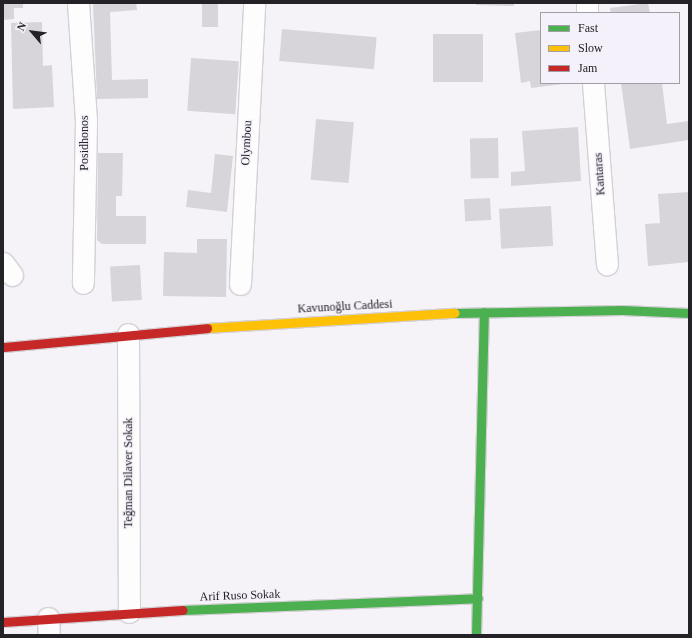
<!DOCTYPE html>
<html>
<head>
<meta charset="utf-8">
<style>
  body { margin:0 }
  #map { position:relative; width:692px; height:638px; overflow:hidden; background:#f5f3f8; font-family:Georgia,serif }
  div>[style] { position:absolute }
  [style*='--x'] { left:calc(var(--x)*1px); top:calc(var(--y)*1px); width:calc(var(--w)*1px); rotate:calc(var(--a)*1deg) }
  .building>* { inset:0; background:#d7d5da; transform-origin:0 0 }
  .roads { filter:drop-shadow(1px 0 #d3d1d5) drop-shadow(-1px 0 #d3d1d5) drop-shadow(0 1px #d3d1d5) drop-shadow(0 -1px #d3d1d5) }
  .street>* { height:21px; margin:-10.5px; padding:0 10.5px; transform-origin:10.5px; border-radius:10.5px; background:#fefdfe }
  .fast>* { height:9px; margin:-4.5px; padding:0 4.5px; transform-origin:4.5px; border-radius:4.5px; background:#4caf50 }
  .slow>* { height:9px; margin:-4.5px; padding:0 4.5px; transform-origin:4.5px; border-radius:4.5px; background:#ffc107 }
  .jam>* { height:9px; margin:-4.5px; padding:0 4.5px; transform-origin:4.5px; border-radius:4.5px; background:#c62828 }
  span { translate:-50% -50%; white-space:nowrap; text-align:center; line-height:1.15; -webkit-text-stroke:3px #f5f1fa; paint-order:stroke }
  .street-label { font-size:12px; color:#242226 }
  .frame { position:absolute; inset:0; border:4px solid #242226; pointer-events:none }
  .legend { position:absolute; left:540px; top:12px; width:140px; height:72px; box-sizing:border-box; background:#f5f1fa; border:1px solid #a19ea5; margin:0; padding:5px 7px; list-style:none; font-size:12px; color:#242226 }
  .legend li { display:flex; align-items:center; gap:8px; height:20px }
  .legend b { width:20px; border:1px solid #a19ea5 }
  .north { position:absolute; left:12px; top:12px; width:40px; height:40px; -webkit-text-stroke:3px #f5f1fa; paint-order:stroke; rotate:298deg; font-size:11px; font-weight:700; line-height:16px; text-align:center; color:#242226 }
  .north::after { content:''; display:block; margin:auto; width:14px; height:18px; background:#242226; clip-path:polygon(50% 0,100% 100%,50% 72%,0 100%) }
</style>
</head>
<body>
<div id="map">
  <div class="building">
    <i style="clip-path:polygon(3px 3px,23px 3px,23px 8px,14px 8px,14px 19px,3px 20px)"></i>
    <i style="clip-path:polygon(93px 3px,136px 3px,137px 10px,110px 12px,112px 80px,148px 79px,148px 98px,97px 99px)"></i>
    <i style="left:202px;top:3px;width:16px;height:24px"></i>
    <i style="clip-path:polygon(476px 3px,514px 3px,514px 6px,476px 5px)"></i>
    <i style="clip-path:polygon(648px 3px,650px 13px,611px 13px,610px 8px)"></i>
    <i style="clip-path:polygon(42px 22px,43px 66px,52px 65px,54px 107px,13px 109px,11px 23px)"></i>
    <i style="left:282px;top:29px;width:95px;height:32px;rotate:5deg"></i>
    <i style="clip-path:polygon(541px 30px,541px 83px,563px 84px,531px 88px,530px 81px,521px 83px,515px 33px)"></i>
    <i style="left:433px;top:34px;width:50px;height:48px"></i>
    <i style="left:191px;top:58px;width:48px;height:53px;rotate:4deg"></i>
    <i style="clip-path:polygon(621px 83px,662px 83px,667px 124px,689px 121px,689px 140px,630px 149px)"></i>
    <i style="left:316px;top:119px;width:38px;height:61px;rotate:5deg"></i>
    <i style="clip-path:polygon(578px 127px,581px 181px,511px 186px,511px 172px,525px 171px,522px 131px)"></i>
    <i style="left:498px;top:138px;width:40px;height:28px;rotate:89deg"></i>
    <i style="clip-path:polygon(98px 153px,123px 153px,122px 196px,116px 196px,116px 216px,146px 216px,146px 244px,102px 244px,97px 240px)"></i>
    <i style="clip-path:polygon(215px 154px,233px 156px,227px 212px,186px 207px,188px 190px,211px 193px)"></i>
    <i style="clip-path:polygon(689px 192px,689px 262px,648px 266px,645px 224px,660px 223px,658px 194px)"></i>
    <i style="left:490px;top:198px;width:22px;height:26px;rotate:87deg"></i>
    <i style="left:551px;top:206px;width:40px;height:52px;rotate:87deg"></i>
    <i style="clip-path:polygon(197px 239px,227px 239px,226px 297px,163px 296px,164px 252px,197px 253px)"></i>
    <i style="left:140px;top:265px;width:35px;height:30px;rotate:87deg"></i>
  </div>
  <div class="roads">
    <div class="street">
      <i style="--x:78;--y:3;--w:118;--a:86.1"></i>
      <i style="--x:86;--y:121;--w:162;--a:91.1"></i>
      <i style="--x:587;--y:3;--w:10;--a:90"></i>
      <i style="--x:593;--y:83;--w:182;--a:85.6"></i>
      <i style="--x:3;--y:263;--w:15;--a:53"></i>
      <i style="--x:240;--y:284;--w:281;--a:-87.1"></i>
      <i style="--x:128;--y:334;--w:278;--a:89.8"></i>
      <i style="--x:48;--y:618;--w:17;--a:87"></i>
    </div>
    <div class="fast">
      <i style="--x:455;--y:313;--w:167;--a:-1"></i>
      <i style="--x:622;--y:310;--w:67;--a:2.6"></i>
      <i style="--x:183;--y:610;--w:295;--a:-2.3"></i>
      <i style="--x:476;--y:635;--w:323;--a:-88.6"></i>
    </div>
    <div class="slow">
      <i style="--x:207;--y:328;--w:248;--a:-3.5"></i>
    </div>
    <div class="jam">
      <i style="--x:3;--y:347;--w:205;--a:-5.3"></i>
      <i style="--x:3;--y:622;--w:180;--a:-3.8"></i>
    </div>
  </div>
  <div class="street-label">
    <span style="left:85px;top:143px;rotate:-90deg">Posidhonos</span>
    <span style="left:247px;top:143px;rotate:-87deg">Olymbou</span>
    <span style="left:600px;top:174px;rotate:-94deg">Kantaras</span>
    <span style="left:345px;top:307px;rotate:-3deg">Kavunoğlu Caddesi</span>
    <span style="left:129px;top:473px;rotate:-90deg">Teğman Dilaver Sokak</span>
    <span style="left:240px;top:596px;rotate:-2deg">Arif Ruso Sokak</span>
  </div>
  <div class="frame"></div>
  <ul class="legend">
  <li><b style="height:5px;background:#4caf50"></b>Fast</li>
  <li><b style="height:5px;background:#ffc107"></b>Slow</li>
  <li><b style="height:5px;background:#c62828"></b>Jam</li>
  </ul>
  <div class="north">N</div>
</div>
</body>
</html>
